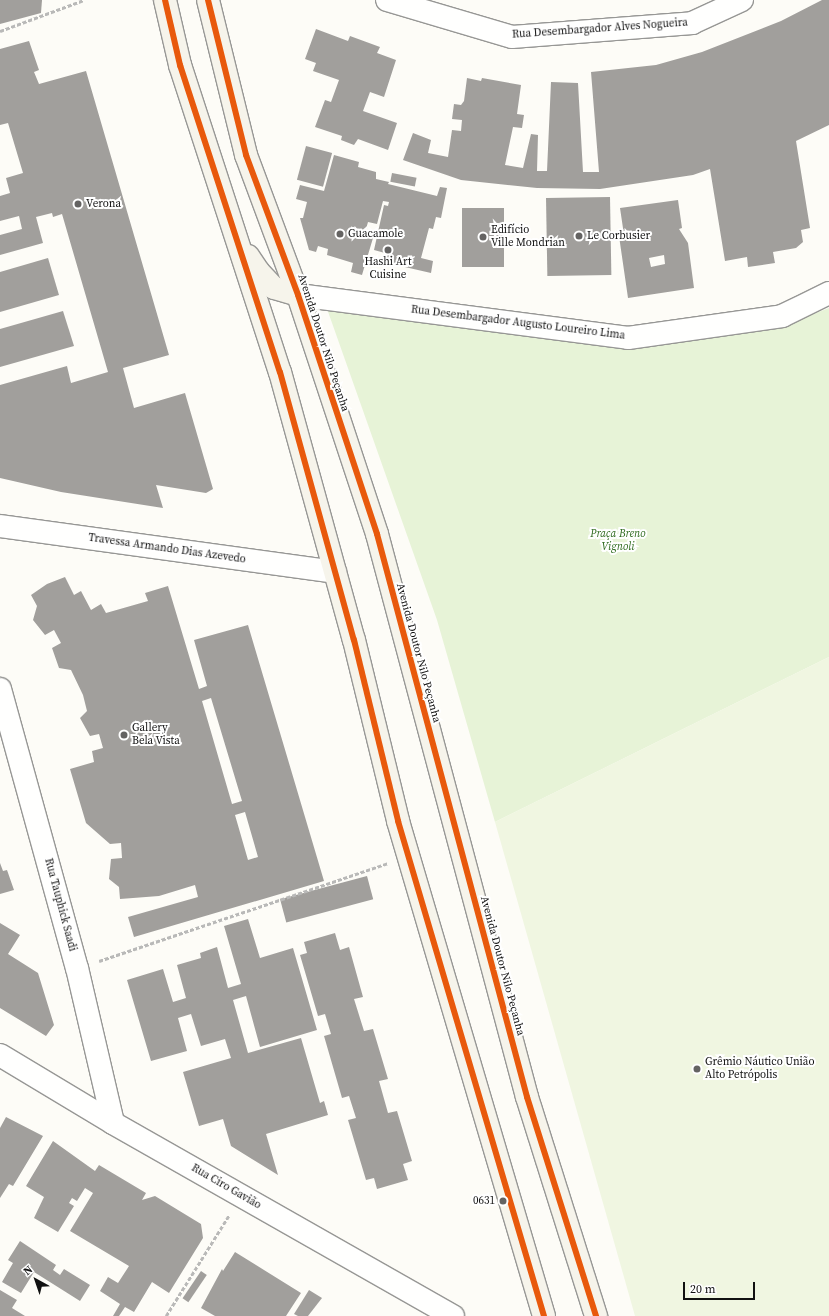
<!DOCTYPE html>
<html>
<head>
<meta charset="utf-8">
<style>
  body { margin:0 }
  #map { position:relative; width:829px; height:1316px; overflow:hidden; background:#fdfcf7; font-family:"Source Serif 4",serif }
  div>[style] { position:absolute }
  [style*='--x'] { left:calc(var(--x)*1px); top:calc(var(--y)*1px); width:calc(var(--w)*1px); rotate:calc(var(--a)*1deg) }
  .green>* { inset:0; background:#e7f3d7 }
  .pitch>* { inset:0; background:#f0f6e1 }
  .building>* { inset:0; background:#a19f9c; transform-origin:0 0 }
  .path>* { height:2.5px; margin-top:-1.25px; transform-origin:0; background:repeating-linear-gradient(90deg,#b9b9b8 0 4px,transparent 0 6px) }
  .roads { filter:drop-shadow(1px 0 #979795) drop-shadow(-1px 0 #979795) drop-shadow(0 1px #979795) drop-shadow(0 -1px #979795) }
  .minor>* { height:22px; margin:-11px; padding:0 11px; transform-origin:11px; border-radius:11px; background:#fffffe }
  .tertiary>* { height:22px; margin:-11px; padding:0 11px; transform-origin:11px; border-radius:11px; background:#fffffe }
  .secondary>* { height:22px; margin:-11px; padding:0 11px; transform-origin:11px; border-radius:11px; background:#f6f4eb }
  .cycleway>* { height:6px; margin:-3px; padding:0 3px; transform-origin:3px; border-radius:3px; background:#e8590c }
  .dots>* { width:11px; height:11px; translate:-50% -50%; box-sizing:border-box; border:2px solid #fff; border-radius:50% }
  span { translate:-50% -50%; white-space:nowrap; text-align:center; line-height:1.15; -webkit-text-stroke:4px #fff; paint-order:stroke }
  .street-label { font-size:11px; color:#111 }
  .poi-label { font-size:11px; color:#111 }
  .left { translate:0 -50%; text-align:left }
  .right { translate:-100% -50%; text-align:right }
  .park-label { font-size:11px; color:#2f6b1f; font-style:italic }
  .north { position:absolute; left:16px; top:1260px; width:40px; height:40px; -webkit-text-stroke:3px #fff; paint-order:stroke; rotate:320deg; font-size:11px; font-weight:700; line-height:16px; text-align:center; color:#111 }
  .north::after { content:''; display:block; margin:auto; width:14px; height:18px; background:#111; clip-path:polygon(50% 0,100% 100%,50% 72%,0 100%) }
  .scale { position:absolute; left:683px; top:1282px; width:72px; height:18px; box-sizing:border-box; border:2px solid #111; border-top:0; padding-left:5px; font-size:12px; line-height:14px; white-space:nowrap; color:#111; -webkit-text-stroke:3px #fff; paint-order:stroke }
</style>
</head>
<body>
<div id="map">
  <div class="green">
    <i style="clip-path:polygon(326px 306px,651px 347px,808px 316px,829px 308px,829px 657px,495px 822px,437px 620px)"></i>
  </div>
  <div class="pitch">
    <i style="clip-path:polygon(829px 657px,829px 1316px,635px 1316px,495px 822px)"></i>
  </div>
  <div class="building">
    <i style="clip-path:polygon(0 0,42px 0,41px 13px,0 24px)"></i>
    <i style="clip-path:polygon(822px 0,829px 0,829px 125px,796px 141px,810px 228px,801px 230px,803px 242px,796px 248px,773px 252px,775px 263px,748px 267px,747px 257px,725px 261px,710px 169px,693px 175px,600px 189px,537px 188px,461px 180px,403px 160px,413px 133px,431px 140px,428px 153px,448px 157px,452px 130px,461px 131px,462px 120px,452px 119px,454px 104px,461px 105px,464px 101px,467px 78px,481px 81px,482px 78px,521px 85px,517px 114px,524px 115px,522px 128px,513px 127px,505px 165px,523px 168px,531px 134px,538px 135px,537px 171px,547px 171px,551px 82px,578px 83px,583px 172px,599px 172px,591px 72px,656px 65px,702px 52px,781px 21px)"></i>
    <i style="clip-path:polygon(316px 29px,348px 41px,350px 36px,380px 47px,377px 53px,396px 60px,384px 97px,370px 92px,363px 111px,397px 123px,388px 150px,358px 139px,354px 145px,341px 140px,342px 136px,315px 127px,325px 100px,331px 102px,339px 80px,313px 71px,316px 63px,305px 59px)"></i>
    <i style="clip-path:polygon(29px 41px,39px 70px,34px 72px,39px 84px,86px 71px,169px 355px,123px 368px,134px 408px,185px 393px,213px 489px,206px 493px,156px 485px,163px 508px,61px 492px,0 478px,0 385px,67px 366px,71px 383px,108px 372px,62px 214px,53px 217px,52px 213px,36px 217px,43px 243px,0 255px,0 235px,22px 229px,19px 216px,0 221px,0 196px,10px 193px,6px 178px,23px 173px,8px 123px,0 125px,0 49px)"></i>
    <i style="left:306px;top:146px;width:27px;height:35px;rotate:15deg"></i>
    <i style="clip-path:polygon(334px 155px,359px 162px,358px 167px,376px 172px,376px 179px,389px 182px,388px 184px,437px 196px,440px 187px,447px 188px,441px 218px,436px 217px,433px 229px,429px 228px,421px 258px,433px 261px,431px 273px,383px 262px,385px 253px,374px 250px,384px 205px,388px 206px,389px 202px,383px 201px,377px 224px,368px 222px,364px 236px,373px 238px,362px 275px,351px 272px,353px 263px,327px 255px,328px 249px,318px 246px,316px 252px,309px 250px,300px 218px,303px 218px,307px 202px,296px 199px,300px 185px,324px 191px)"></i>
    <i style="left:392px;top:173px;width:25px;height:9px;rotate:11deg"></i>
    <i style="left:610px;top:197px;width:78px;height:64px;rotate:89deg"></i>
    <i style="clip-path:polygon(evenodd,678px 200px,682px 228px,679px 229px,688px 243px,694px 288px,628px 298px,619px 236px,624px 235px,620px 208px,678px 200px,664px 255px,665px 264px,651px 267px,649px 258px,664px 255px)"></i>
    <i style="left:462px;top:208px;width:42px;height:59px"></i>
    <i style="clip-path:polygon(48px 258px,59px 295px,0 312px,0 272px)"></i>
    <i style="clip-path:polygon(63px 311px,74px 346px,0 367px,0 329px)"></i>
    <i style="clip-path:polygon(evenodd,65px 577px,74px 595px,81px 591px,91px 610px,101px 604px,106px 613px,148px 601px,145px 593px,168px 586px,199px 689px,207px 686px,194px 640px,248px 625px,324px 881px,134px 937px,128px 917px,198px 897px,195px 885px,159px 896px,120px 899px,119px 887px,109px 879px,111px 859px,122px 858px,121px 843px,110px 844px,86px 823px,70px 769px,94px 762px,92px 751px,103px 748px,99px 734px,90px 736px,80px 718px,87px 711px,83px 695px,71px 670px,59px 668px,52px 648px,61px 643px,54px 630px,45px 635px,33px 620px,37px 606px,31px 595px,47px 584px,65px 577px,211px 698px,242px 801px,232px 804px,202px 701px,211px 698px,65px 577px,245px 812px,258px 857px,248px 860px,235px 815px,245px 812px)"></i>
    <i style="clip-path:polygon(0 863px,3px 871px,7px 870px,14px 890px,0 894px)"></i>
    <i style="left:367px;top:876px;width:24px;height:90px;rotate:75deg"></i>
    <i style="clip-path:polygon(248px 919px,260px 958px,293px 948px,317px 1030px,260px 1047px,246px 996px,233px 1000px,248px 1053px,301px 1038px,320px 1103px,324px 1101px,328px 1115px,266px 1134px,278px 1175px,231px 1146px,223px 1119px,199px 1126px,183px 1072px,231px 1058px,225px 1039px,201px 1046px,191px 1014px,178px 1018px,187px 1051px,151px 1061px,127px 980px,163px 969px,173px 1002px,186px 998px,177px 965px,201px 958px,200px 953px,217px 947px,228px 988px,241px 984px,224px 926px)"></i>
    <i style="clip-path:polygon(0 923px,20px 935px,8px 954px,38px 973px,54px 1025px,46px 1036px,0 1008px)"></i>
    <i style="clip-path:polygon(335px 933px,340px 950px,349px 947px,363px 997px,354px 999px,364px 1031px,373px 1029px,388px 1079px,379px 1081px,388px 1113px,397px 1111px,412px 1161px,403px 1164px,408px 1180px,377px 1189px,374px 1178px,366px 1180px,348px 1120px,356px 1118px,349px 1096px,342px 1098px,324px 1036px,331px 1034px,325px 1014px,318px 1016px,300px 955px,307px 953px,304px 942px)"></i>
    <i style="clip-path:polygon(6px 1117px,43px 1136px,13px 1186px,9px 1184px,0 1198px,0 1128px)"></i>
    <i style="clip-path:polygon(53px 1141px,95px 1171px,99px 1165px,146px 1193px,142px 1200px,155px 1196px,201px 1224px,203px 1238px,169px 1293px,152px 1282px,134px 1312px,125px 1307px,119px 1316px,113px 1316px,120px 1304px,100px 1291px,108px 1277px,118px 1283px,129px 1266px,70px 1231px,93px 1193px,85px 1188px,77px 1201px,72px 1198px,69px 1203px,74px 1206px,58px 1232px,34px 1218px,44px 1197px,26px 1186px)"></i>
    <i style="clip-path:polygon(20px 1241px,56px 1265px,53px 1270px,60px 1275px,64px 1269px,90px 1285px,80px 1301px,34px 1272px,21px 1293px,2px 1282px,13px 1263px,8px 1260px)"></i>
    <i style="clip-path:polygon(235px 1252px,301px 1293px,286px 1316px,215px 1316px,201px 1308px,222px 1269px,223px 1271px)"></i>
    <i style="left:201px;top:1271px;width:7px;height:33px;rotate:34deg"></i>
    <i style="clip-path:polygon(0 1290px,17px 1300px,12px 1308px,25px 1316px,0 1316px)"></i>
    <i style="clip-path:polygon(309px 1290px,322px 1298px,308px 1316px,298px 1316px,294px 1314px)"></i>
  </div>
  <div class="path">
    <i style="--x:0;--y:31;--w:90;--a:-20.3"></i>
    <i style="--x:99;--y:961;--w:305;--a:-18.7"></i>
    <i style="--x:166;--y:1316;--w:119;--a:-58"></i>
  </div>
  <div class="roads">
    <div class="minor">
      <i style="--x:387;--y:0;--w:130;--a:16.5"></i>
      <i style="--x:512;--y:37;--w:181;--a:-4.4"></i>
      <i style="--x:692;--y:23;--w:55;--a:-24.7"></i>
      <i style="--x:0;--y:526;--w:338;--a:7.8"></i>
      <i style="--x:0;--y:689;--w:289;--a:74.6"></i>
      <i style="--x:77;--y:968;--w:159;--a:76.9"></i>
      <i style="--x:0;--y:1055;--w:132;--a:31"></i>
      <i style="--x:113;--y:1123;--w:391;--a:29.6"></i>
    </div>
    <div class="tertiary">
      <i style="--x:298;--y:295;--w:333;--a:7.4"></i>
      <i style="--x:628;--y:338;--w:156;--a:-8.1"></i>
      <i style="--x:782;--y:316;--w:52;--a:-26.1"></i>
    </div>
    <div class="secondary">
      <i style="--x:165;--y:0;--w:67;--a:77"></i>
      <i style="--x:180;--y:65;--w:323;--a:72"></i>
      <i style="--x:280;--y:372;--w:278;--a:74.6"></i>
      <i style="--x:354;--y:640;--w:186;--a:76.3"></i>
      <i style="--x:398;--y:821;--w:516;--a:73.57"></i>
      <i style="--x:208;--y:0;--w:160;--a:76.2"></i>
      <i style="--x:246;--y:155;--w:149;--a:69.6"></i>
      <i style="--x:298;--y:295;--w:252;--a:71.7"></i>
      <i style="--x:377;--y:534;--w:583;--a:75.08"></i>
      <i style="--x:527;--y:1097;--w:230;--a:72.5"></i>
      <i style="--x:248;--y:256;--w:18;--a:56"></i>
      <i style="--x:258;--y:271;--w:23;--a:47"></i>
      <i style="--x:274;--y:288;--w:25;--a:16"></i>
    </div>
  </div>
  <div class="cycleway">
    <i style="--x:165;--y:0;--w:67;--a:77"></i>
    <i style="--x:180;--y:65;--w:323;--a:72"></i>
    <i style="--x:280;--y:372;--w:278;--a:74.6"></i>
    <i style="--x:354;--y:640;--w:186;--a:76.3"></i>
    <i style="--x:398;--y:821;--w:516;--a:73.57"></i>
    <i style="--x:208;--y:0;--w:160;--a:76.2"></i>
    <i style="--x:246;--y:155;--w:149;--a:69.6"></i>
    <i style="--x:298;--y:295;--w:252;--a:71.7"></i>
    <i style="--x:377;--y:534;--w:583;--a:75.08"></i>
    <i style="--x:527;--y:1097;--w:230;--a:72.5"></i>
  </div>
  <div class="dots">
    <i style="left:78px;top:204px;background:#646362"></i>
    <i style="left:340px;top:234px;background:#646362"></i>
    <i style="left:579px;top:236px;background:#646362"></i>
    <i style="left:483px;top:237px;background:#646362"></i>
    <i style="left:388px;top:250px;background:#646362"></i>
    <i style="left:124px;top:735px;background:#646362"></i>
    <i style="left:697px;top:1069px;background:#646362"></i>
    <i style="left:503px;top:1201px;background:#646362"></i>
  </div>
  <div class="street-label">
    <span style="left:600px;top:29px;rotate:-4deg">Rua Desembargador Alves Nogueira</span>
    <span style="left:518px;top:323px;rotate:7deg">Rua Desembargador Augusto Loureiro Lima</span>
    <span style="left:323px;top:343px;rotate:72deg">Avenida Doutor Nilo Peçanha</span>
    <span style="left:167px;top:549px;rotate:8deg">Travessa Armando Dias Azevedo</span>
    <span style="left:418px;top:653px;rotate:75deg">Avenida Doutor Nilo Peçanha</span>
    <span style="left:60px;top:905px;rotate:75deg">Rua Tauphick Saadi</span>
    <span style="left:502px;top:966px;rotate:75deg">Avenida Doutor Nilo Peçanha</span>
    <span style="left:226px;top:1187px;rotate:30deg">Rua Ciro Gavião</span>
  </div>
  <div class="poi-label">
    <span class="left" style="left:86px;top:204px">Verona</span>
    <span class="left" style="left:491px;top:237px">Edifício<br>Ville Mondrian</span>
    <span class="left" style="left:348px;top:234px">Guacamole</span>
    <span class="left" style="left:587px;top:236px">Le Corbusier</span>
    <span style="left:388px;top:269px">Hashi Art<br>Cuisine</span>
    <span class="left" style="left:132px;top:735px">Gallery<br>Bela Vista</span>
    <span class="left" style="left:705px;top:1069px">Grêmio Náutico União<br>Alto Petrópolis</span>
    <span class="right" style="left:495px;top:1201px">0631</span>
  </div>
  <div class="park-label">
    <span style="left:618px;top:541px">Praça Breno<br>Vignoli</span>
  </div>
  <div class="north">N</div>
  <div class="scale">20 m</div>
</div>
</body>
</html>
